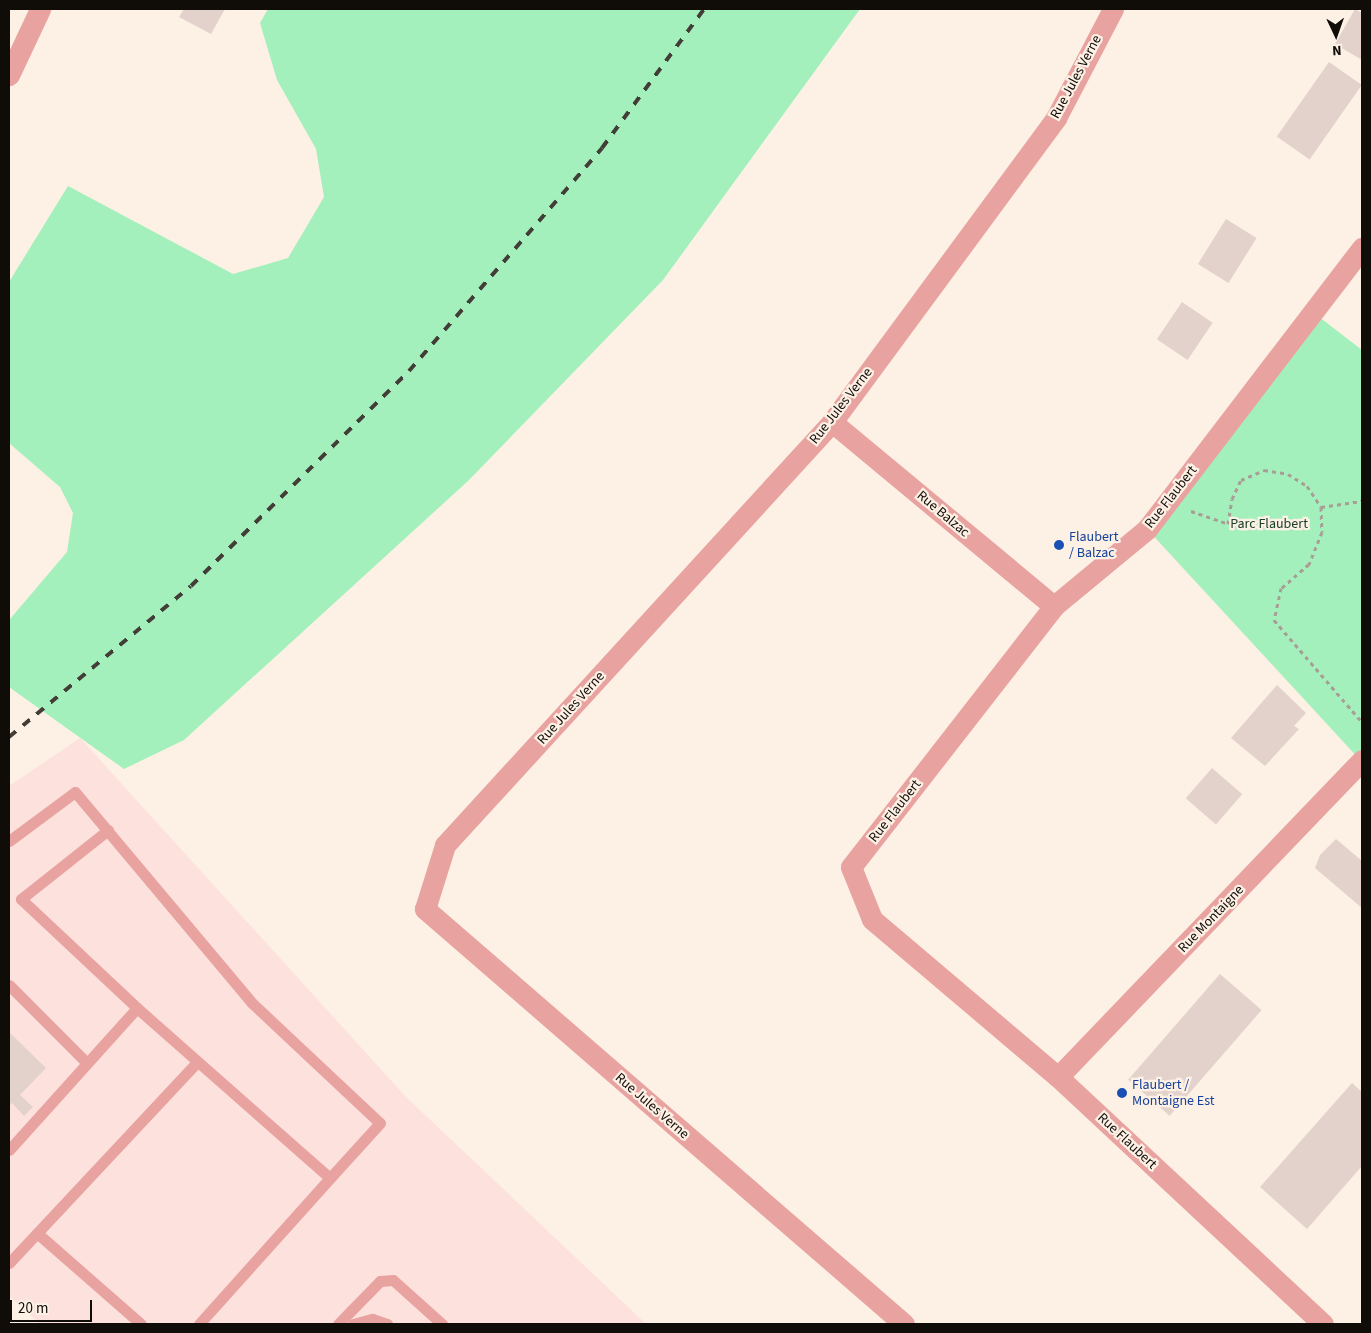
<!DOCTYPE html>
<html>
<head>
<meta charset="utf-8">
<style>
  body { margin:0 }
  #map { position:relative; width:1371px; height:1333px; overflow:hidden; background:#fdf0e4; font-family:"Source Sans 3",sans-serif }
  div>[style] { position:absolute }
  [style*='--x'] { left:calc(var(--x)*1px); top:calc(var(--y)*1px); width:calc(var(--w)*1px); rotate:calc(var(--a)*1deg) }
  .commercial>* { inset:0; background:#fce1dd }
  .green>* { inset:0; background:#a4f0bc }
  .building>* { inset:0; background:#e3d2cb; transform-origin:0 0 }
  .path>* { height:3px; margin-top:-1.5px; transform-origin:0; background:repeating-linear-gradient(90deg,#a89e95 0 4px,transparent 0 8px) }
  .service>* { height:11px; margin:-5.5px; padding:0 5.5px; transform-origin:5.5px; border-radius:5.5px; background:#e8a3a0 }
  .minor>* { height:21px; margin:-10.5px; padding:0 10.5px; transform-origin:10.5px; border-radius:10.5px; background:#e8a3a0 }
  .rail>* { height:4px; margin-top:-2px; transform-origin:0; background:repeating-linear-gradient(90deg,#433d37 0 9px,transparent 0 18px) }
  .dots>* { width:14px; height:14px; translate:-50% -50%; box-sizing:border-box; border:2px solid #fdf0e4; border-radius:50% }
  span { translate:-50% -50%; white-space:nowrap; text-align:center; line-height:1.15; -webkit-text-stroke:4.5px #fdf0e4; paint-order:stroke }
  .street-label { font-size:14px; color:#100c08 }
  .park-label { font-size:14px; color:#194028 }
  .transit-label { font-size:14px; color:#164399 }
  .left { translate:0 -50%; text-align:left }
  .frame { position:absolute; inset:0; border:10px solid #100c08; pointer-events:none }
  .north { position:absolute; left:1311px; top:10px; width:50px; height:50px; -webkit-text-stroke:4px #fdf0e4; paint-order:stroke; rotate:177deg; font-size:14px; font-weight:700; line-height:20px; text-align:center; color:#100c08 }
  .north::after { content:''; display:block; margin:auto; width:18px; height:22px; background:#100c08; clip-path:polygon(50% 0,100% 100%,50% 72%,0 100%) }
  .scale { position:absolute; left:10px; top:1300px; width:82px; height:22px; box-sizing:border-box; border:2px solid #100c08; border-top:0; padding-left:6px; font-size:15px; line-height:18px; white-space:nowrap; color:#100c08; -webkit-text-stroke:4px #fdf0e4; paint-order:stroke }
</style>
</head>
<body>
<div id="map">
  <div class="commercial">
    <i style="clip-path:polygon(80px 738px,406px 1097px,646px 1324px,40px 1324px,9px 1296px,9px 786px)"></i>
  </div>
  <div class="green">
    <i style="clip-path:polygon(268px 9px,860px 9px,663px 280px,468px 481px,184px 740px,124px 769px,9px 687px,10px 619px,67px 552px,73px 513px,60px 487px,9px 443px,9px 282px,68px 186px,233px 274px,288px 258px,324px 197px,316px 149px,277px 80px,260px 23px)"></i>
    <i style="clip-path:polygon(1314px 313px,1362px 350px,1361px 761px,1147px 529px)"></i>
  </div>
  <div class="building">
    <i style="clip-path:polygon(184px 9px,225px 9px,211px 34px,179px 17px)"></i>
    <i style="clip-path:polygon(1355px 9px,1362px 13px,1362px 60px,1335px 44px)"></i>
    <i style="left:1329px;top:62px;width:40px;height:91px;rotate:35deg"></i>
    <i style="left:1226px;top:219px;width:36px;height:53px;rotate:32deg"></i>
    <i style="left:1182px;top:302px;width:37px;height:45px;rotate:34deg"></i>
    <i style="clip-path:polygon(1277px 685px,1306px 713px,1294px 726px,1299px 729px,1265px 766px,1231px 738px)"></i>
    <i style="left:1212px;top:768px;width:40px;height:40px;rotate:41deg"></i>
    <i style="clip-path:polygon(1336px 839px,1362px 861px,1362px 908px,1315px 868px,1320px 855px)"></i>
    <i style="left:1220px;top:974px;width:55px;height:140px;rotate:41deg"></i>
    <i style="clip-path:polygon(9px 1032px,46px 1068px,20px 1095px,33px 1107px,24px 1116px,12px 1103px,9px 1106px)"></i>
    <i style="clip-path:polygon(1352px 1083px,1362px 1092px,1362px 1166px,1307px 1229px,1260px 1187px)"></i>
  </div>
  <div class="path">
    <i style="--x:1321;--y:507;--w:41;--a:-8.3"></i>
    <i style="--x:1191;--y:511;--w:39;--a:19"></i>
    <i style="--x:1228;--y:524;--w:25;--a:-81"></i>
    <i style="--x:1232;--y:499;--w:21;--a:-65"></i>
    <i style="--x:1241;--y:480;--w:25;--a:-23"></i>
    <i style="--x:1264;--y:470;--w:24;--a:9"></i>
    <i style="--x:1288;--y:474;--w:22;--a:32"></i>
    <i style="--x:1307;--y:486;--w:25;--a:56"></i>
    <i style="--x:1321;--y:507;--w:25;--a:88"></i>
    <i style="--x:1322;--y:532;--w:35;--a:112"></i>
    <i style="--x:1309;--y:564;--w:37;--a:139"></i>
    <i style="--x:1281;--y:588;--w:33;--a:102"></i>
    <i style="--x:1274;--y:620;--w:135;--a:49.2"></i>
  </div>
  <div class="service">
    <i style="--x:108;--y:830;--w:111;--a:141.6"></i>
    <i style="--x:21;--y:899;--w:159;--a:43.2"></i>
    <i style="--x:137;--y:1008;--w:257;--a:41.4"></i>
    <i style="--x:330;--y:1178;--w:196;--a:131.9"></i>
    <i style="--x:9;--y:841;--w:82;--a:-36.6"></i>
    <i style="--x:75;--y:792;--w:275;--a:50"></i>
    <i style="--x:252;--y:1003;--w:175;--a:43.2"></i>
    <i style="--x:380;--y:1123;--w:74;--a:132.3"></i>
    <i style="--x:9;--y:985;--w:110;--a:45"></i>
    <i style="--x:9;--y:1150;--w:191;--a:-48"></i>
    <i style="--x:37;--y:1233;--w:138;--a:41.2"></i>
    <i style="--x:9;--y:1263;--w:275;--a:-46.9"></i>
    <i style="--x:338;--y:1324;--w:60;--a:-45.7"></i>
    <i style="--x:380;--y:1281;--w:13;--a:-4"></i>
    <i style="--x:393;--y:1280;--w:66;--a:41.9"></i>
    <i style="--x:353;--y:1324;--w:20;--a:-15"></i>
    <i style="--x:372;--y:1319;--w:16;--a:18"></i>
  </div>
  <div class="minor">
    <i style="--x:9;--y:75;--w:73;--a:-64.8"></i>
    <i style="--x:832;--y:422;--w:288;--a:39.7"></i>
    <i style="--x:1058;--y:1077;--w:439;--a:-46.2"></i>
    <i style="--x:904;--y:1324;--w:634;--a:-139.09"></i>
    <i style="--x:425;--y:909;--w:67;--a:-72.6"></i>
    <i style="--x:445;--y:845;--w:573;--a:-47.54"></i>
    <i style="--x:832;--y:422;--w:378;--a:-53.6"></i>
    <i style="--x:1056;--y:118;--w:123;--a:-62.4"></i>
    <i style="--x:1323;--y:1324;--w:362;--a:-137"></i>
    <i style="--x:1058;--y:1077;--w:244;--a:-139.7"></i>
    <i style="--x:872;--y:919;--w:56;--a:-112"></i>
    <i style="--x:851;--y:867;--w:331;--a:-52.1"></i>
    <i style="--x:1054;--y:606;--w:121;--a:-39.6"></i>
    <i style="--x:1147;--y:529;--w:354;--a:-52.6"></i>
  </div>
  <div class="rail">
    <i style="--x:9;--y:737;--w:236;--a:-39.7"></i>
    <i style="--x:191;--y:586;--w:306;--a:-44.6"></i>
    <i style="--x:409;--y:371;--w:295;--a:-49.1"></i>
    <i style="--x:602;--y:148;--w:172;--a:-53.7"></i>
  </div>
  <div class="dots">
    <i style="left:1059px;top:545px;background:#1a4fb4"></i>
    <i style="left:1122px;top:1093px;background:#1a4fb4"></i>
  </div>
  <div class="street-label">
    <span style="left:1076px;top:77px;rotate:-62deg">Rue Jules Verne</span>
    <span style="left:841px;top:406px;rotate:-52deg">Rue Jules Verne</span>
    <span style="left:1171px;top:497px;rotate:-52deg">Rue Flaubert</span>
    <span style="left:943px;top:514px;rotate:40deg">Rue Balzac</span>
    <span style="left:571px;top:708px;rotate:-48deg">Rue Jules Verne</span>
    <span style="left:895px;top:811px;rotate:-52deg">Rue Flaubert</span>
    <span style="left:1211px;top:919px;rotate:-46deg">Rue Montaigne</span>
    <span style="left:652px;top:1106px;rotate:41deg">Rue Jules Verne</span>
    <span style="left:1127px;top:1141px;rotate:43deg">Rue Flaubert</span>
  </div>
  <div class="park-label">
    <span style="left:1269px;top:524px">Parc Flaubert</span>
  </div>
  <div class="transit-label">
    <span class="left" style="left:1069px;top:545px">Flaubert<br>/ Balzac</span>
    <span class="left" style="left:1132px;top:1093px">Flaubert /<br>Montaigne Est</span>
  </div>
  <div class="frame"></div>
  <div class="north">N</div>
  <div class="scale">20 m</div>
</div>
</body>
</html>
